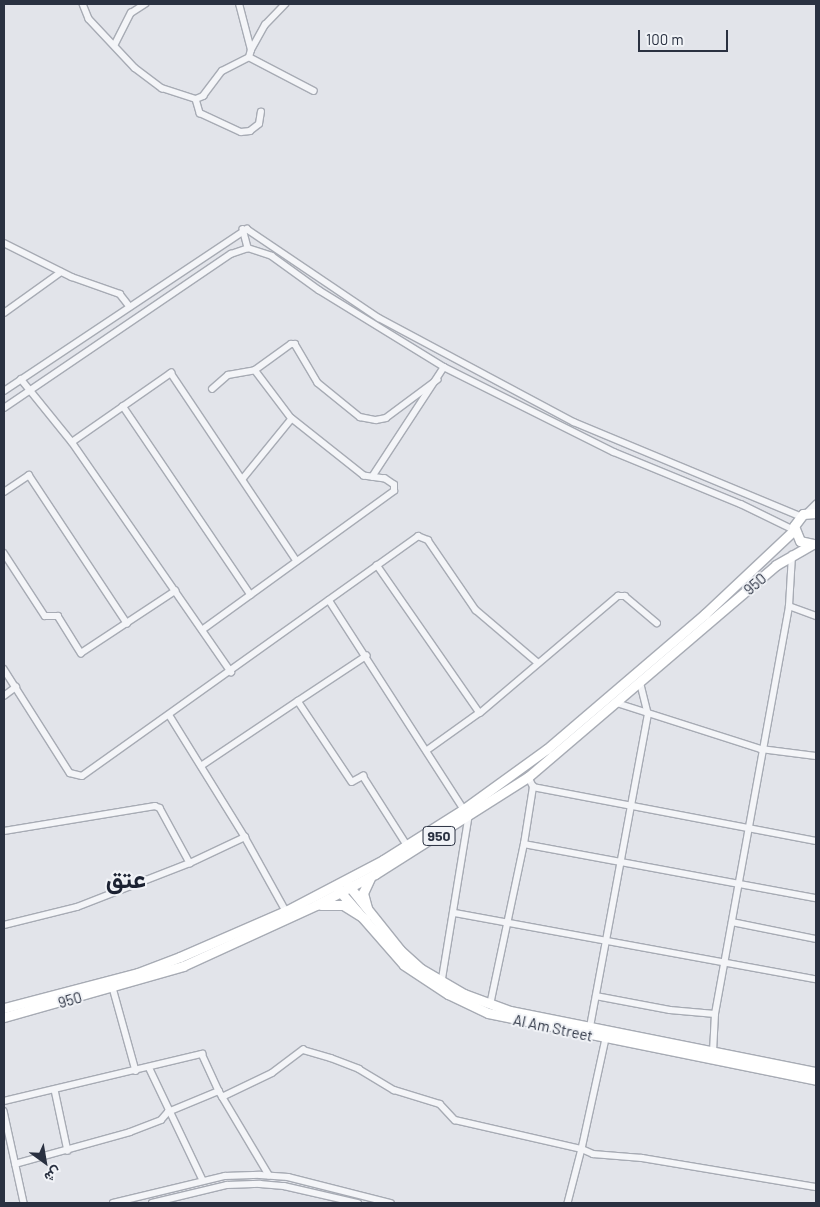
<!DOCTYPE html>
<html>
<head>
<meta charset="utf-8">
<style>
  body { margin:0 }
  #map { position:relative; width:820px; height:1207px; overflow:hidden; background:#e2e4ea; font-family:Barlow,Vazirmatn,sans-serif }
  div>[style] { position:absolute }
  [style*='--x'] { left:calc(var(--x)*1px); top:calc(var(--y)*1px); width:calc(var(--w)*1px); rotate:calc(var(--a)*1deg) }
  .roads { filter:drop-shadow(1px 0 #a7abb4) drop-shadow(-1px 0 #a7abb4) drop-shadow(0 1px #a7abb4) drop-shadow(0 -1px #a7abb4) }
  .street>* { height:5.5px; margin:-2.75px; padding:0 2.75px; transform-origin:2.75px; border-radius:2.75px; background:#f4f5f8 }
  .secondary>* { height:9px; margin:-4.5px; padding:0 4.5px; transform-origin:4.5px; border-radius:4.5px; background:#fff }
  .primary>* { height:9px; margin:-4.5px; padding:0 4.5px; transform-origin:4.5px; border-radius:4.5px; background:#fff }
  span { translate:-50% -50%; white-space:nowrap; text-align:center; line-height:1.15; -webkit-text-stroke:4px #f1f3f7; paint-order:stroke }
  .shield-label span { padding:1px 4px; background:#f1f3f7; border:1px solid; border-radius:4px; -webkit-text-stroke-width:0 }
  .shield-label { font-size:14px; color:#2a3141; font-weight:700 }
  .street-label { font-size:15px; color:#2a3141 }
  .town-label { font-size:25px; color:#1c2232; font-weight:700 }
  .frame { position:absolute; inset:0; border:5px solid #2a3141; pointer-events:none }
  .north { position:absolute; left:20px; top:1137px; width:50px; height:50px; -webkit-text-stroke:4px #f1f3f7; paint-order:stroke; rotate:148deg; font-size:14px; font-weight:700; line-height:20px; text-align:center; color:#2a3141 }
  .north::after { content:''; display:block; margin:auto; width:18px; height:22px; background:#2a3141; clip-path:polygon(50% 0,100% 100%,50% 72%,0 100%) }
  .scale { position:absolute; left:638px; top:30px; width:90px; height:22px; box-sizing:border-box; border:2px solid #2a3141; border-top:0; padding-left:6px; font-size:15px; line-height:18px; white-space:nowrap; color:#2a3141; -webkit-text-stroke:4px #f1f3f7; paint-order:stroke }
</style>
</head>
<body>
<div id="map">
  <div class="roads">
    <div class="street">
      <i style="--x:83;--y:4;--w:16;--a:68"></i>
      <i style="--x:89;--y:19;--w:67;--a:46.8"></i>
      <i style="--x:135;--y:68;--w:34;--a:37"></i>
      <i style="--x:162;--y:88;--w:36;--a:18"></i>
      <i style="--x:196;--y:99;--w:8;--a:-23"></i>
      <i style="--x:203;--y:96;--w:31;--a:-53"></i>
      <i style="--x:222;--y:71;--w:30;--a:-27"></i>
      <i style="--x:249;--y:57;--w:7;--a:-74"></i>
      <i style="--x:251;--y:50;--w:48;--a:-104.6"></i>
      <i style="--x:115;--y:44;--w:35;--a:-63"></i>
      <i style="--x:131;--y:13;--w:17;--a:-33"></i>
      <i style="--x:251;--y:50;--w:29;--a:-61"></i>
      <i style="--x:265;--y:25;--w:29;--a:-46"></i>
      <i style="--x:249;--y:57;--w:73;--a:27.6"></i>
      <i style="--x:196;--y:99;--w:15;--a:74"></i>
      <i style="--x:200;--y:113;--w:45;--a:24.9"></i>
      <i style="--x:241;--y:132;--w:9;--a:-6"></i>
      <i style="--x:250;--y:131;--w:11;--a:-38"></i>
      <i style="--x:259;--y:124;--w:12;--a:-81"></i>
      <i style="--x:243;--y:229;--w:20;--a:75"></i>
      <i style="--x:4;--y:243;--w:76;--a:26.6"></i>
      <i style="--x:72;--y:277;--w:51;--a:19.5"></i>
      <i style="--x:120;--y:294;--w:16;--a:52"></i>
      <i style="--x:4;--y:313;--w:70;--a:-35.7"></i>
      <i style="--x:255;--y:370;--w:61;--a:52.9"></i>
      <i style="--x:21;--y:379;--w:81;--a:51"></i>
      <i style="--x:72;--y:442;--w:280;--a:55.3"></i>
      <i style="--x:212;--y:389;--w:21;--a:-41"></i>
      <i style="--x:228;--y:375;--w:27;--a:-10"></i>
      <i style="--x:255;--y:370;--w:44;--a:-35.8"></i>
      <i style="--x:291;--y:344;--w:4;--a:0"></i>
      <i style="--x:295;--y:344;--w:45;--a:59.5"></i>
      <i style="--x:318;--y:383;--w:54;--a:39"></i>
      <i style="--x:360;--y:417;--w:16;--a:11"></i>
      <i style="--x:376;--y:420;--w:10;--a:-11"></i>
      <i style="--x:386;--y:418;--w:64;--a:-36.7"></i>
      <i style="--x:4;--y:391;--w:292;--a:-33.7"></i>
      <i style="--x:247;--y:229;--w:159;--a:34"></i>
      <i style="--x:379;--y:318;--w:221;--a:28.1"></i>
      <i style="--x:574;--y:422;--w:245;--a:22.6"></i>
      <i style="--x:123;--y:406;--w:228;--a:55.9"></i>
      <i style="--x:4;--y:408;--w:274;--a:-34.2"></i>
      <i style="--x:231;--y:254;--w:18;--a:-19"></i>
      <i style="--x:248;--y:248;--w:25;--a:18"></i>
      <i style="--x:272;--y:256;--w:58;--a:35.9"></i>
      <i style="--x:319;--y:290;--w:147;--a:31.6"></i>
      <i style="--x:444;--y:367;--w:190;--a:26.6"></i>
      <i style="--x:614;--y:452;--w:137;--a:22.3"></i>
      <i style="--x:741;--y:504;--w:59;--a:26.1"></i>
      <i style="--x:72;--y:442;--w:121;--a:-34.9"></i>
      <i style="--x:171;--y:373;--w:226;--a:56.2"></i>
      <i style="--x:372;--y:477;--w:131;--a:-56.8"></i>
      <i style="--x:4;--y:492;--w:30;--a:-34"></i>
      <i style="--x:29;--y:475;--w:178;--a:56.5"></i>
      <i style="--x:807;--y:513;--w:13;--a:-45"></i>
      <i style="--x:4;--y:553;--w:75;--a:56.9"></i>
      <i style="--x:45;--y:616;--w:13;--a:0"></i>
      <i style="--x:58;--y:616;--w:44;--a:58.1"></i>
      <i style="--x:81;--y:653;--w:113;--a:-33.4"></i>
      <i style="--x:377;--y:565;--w:180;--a:55.2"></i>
      <i style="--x:480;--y:713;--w:65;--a:144.4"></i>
      <i style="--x:329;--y:600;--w:258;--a:57.2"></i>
      <i style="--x:469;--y:817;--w:167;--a:99.3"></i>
      <i style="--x:789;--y:606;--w:29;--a:20"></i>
      <i style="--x:202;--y:630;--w:237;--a:-35.9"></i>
      <i style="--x:394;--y:491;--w:6;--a:-90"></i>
      <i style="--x:394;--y:485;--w:11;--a:-146"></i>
      <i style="--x:385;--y:479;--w:21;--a:-172"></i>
      <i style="--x:364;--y:476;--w:92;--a:-141.6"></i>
      <i style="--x:292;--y:419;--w:76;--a:129.1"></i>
      <i style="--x:4;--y:669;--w:123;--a:57.6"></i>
      <i style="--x:70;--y:773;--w:12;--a:14"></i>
      <i style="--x:82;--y:776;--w:413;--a:-35.5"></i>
      <i style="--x:418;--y:536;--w:11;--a:22"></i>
      <i style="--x:428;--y:540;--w:85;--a:55.6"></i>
      <i style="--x:476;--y:610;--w:80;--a:40.4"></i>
      <i style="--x:4;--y:696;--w:15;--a:-37"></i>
      <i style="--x:298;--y:701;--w:82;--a:-33.5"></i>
      <i style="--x:617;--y:703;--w:151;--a:17.7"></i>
      <i style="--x:761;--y:749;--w:55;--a:7.3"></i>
      <i style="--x:480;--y:713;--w:181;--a:-40.3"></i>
      <i style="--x:618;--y:596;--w:7;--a:0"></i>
      <i style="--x:625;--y:596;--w:42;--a:40.2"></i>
      <i style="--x:170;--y:716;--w:142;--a:58.2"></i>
      <i style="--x:245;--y:837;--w:85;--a:61"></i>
      <i style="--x:201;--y:766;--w:117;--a:-33.8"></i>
      <i style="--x:298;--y:701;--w:97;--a:56.3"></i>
      <i style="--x:352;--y:782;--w:13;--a:-29"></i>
      <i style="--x:363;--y:776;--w:82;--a:57.5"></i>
      <i style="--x:533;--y:787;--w:288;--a:10.8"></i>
      <i style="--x:4;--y:831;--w:153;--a:-9.4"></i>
      <i style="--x:155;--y:806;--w:5;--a:22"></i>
      <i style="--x:160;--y:808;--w:63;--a:61.4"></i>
      <i style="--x:524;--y:844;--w:297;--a:10.5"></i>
      <i style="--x:455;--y:913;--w:367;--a:10.4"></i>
      <i style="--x:732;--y:922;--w:86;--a:11.4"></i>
      <i style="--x:4;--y:925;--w:75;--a:-13.9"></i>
      <i style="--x:77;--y:907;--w:121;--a:-21.3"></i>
      <i style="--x:190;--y:863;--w:61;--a:-25.3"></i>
      <i style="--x:113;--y:988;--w:86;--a:74.5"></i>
      <i style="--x:596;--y:996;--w:75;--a:10.7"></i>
      <i style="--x:670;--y:1010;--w:45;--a:5.1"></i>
      <i style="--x:490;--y:1005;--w:165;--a:-78.1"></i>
      <i style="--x:524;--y:844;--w:58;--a:-81"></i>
      <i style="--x:533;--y:787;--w:11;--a:-117"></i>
      <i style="--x:590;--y:1027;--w:317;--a:-79.5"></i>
      <i style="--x:648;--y:715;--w:33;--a:-104"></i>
      <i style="--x:606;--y:1039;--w:113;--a:102.3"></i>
      <i style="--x:582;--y:1149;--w:12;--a:24"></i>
      <i style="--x:593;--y:1154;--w:49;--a:4.7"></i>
      <i style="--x:642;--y:1158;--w:176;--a:9.5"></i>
      <i style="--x:713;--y:1052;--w:38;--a:-87"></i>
      <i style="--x:715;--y:1014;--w:415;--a:-79.7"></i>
      <i style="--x:789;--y:606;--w:51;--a:-86.6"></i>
      <i style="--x:149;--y:1067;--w:125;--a:64.5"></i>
      <i style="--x:55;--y:1090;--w:62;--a:78"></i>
      <i style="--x:222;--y:1097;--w:55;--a:-25.6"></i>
      <i style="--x:272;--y:1073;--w:39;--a:-37"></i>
      <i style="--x:303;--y:1050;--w:29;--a:16"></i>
      <i style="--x:331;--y:1058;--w:30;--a:21"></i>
      <i style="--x:359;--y:1069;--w:41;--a:31"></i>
      <i style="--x:394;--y:1090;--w:48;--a:16.9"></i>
      <i style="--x:440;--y:1104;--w:22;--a:47"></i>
      <i style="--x:455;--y:1120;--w:130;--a:12.9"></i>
      <i style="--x:582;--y:1149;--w:56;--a:104.5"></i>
      <i style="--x:4;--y:1101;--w:204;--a:-13.4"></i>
      <i style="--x:202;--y:1054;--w:41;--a:65.3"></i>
      <i style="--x:219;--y:1091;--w:98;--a:59.2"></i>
      <i style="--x:4;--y:1111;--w:94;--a:77.7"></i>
      <i style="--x:15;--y:1164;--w:119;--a:-15.5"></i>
      <i style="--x:130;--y:1132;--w:33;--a:-21"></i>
      <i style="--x:161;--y:1120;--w:11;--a:-49"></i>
      <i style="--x:168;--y:1112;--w:55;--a:-22.4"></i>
      <i style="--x:113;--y:1203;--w:115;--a:-13.6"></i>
      <i style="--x:225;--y:1176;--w:35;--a:-2"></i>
      <i style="--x:260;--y:1175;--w:28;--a:4"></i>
      <i style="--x:288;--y:1177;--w:106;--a:14.2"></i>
      <i style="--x:152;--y:1203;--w:77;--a:-13.5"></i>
      <i style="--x:227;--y:1185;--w:33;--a:-2"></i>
      <i style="--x:260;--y:1184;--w:24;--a:5"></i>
      <i style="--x:284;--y:1186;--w:76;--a:12.9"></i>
    </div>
    <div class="secondary">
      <i style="--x:345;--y:881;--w:88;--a:51.4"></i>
      <i style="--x:400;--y:950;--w:28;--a:42"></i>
      <i style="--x:421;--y:969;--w:50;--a:30.2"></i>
      <i style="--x:464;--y:994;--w:49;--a:20.3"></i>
      <i style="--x:510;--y:1011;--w:312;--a:11.3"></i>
      <i style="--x:336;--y:887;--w:103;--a:48.9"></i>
      <i style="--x:404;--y:965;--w:53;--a:33.4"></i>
      <i style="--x:448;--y:994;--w:44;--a:25.4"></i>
      <i style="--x:488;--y:1013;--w:335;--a:11.5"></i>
    </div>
    <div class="primary">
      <i style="--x:813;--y:544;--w:13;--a:-167"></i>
      <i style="--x:800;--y:541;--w:16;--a:-112"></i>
      <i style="--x:794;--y:526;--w:15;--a:-53"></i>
      <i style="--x:803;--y:514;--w:13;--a:-4"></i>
      <i style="--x:321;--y:905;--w:22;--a:0"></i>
      <i style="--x:343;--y:905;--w:26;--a:32"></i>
      <i style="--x:367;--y:908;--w:16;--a:-105"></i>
      <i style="--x:363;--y:893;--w:17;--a:-65"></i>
      <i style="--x:4;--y:1008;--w:138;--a:-14.6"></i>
      <i style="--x:138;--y:973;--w:45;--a:-20.9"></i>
      <i style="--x:180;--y:957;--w:116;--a:-23.5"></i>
      <i style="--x:286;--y:911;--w:110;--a:-27.7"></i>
      <i style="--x:383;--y:860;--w:96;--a:-32.2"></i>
      <i style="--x:464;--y:809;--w:102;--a:-35.9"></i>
      <i style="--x:547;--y:749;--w:208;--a:-40.5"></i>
      <i style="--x:705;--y:614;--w:122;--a:-43.3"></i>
      <i style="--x:4;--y:1017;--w:186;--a:-15.9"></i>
      <i style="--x:183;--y:966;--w:146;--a:-24.6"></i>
      <i style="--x:316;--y:905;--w:67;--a:-27.7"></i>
      <i style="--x:375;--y:874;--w:181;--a:-32.4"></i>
      <i style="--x:528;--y:777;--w:326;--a:-40.5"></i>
      <i style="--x:776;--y:565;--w:40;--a:-29.7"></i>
    </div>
  </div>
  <div class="shield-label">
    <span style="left:439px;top:836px">950</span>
  </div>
  <div class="street-label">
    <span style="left:755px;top:584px;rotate:-41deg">950</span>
    <span style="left:70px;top:1000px;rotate:-16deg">950</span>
    <span style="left:553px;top:1028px;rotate:12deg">Al Am Street</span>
  </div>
  <div class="town-label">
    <span style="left:126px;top:878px">عتق</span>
  </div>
  <div class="frame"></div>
  <div class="north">ش</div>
  <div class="scale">100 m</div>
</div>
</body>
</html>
